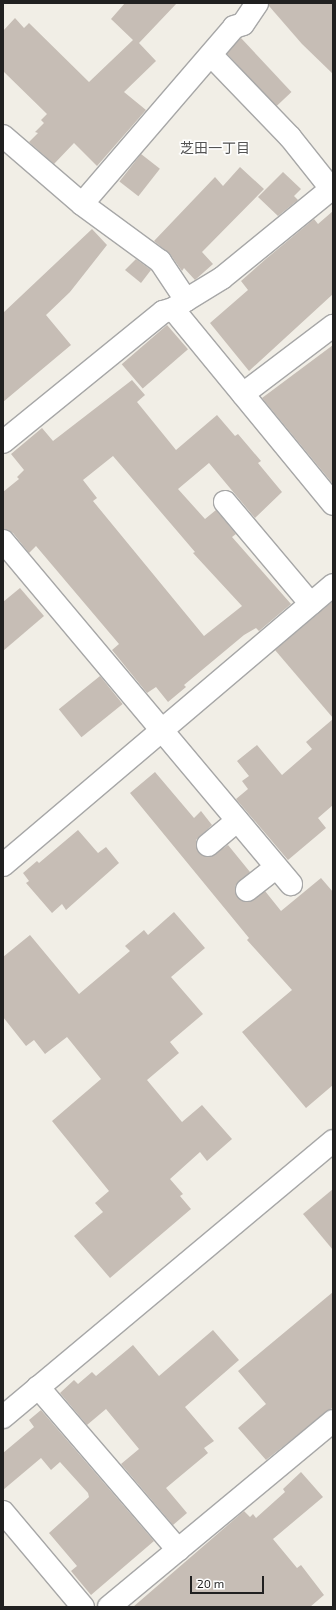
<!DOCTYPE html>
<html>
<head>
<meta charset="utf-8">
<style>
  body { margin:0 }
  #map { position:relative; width:336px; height:1610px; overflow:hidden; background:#f1eee6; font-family:"Exo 2","Noto Sans JP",sans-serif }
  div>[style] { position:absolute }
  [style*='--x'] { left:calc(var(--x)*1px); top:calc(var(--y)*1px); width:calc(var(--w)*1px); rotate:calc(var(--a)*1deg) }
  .building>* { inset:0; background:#c6bdb5; transform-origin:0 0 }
  .roads { filter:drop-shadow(1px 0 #a7a7a7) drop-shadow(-1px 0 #a7a7a7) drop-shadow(0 1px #a7a7a7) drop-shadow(0 -1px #a7a7a7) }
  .minor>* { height:22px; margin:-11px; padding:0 11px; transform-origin:11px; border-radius:11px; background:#fff }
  span { translate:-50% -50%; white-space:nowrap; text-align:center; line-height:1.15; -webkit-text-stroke:3px #fff; paint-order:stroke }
  .neighbourhood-label { font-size:14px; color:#535353 }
  .frame { position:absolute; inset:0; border:4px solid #202020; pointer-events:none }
  .scale { position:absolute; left:190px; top:1576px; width:74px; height:18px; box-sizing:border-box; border:2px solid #202020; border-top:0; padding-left:5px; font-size:12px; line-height:14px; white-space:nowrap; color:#202020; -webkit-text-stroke:3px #fff; paint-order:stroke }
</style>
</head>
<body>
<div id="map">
  <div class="building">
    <i style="clip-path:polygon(125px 3px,177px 3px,139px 43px,156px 61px,124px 92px,146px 110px,97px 166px,74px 143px,54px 164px,29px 142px,38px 133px,35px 132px,44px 123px,41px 120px,47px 114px,3px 71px,3px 31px,15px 18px,24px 28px,29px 23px,89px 82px,133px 40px,111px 19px)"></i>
    <i style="clip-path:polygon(269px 3px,333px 3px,333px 74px,302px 44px,269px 6px)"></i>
    <i style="left:241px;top:38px;width:74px;height:21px;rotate:47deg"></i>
    <i style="left:141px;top:154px;width:24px;height:35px;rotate:38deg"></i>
    <i style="clip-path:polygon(240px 167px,264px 189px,202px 252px,213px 264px,195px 280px,184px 268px,182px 271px,170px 254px,154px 241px,215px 177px,223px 186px)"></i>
    <i style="clip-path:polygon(283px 172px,301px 189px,294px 196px,298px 200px,278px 216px,258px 197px)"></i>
    <i style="clip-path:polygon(333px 211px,333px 294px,249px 371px,210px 323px,248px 290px,241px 281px,267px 258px,314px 219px,318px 224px)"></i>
    <i style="clip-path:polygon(92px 229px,107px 245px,70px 292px,46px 315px,71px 345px,3px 402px,3px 313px)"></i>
    <i style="clip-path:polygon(136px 259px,151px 270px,141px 283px,125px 270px)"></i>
    <i style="left:167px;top:325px;width:32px;height:60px;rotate:49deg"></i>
    <i style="clip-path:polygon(333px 345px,333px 484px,262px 398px)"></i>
    <i style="clip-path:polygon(evenodd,132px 380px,145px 395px,137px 402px,176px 450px,217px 415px,235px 436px,238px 434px,261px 461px,258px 463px,282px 492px,255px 518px,209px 463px,178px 489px,205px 519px,216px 510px,236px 534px,232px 537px,291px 604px,259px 631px,256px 628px,244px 635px,184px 685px,186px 687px,168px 702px,156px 687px,147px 693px,112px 650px,119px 644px,36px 546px,29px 553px,13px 533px,3px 529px,3px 492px,19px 479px,17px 477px,24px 470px,11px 454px,42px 428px,53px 441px,132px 380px,113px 456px,195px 552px,193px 553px,242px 606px,204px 636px,93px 501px,97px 498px,83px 480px,113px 456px)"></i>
    <i style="clip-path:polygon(20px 588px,44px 616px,3px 651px,3px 602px)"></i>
    <i style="clip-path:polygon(333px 601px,333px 718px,275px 650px)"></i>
    <i style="left:100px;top:676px;width:36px;height:53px;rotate:51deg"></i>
    <i style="clip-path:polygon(333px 719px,333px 805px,318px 818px,326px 828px,288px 860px,236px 799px,248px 789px,242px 781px,249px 776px,237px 761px,257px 745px,282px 775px,312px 749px,306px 742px)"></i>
    <i style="clip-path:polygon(155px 772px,194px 818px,201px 811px,212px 825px,196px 840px,199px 853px,210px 857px,228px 845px,250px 872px,235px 886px,235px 892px,242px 901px,249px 902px,265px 891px,281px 911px,321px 878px,333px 892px,333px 1085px,306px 1108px,242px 1032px,292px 990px,247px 940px,249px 938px,130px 793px)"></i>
    <i style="clip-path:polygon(78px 830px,98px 853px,106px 847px,119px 863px,66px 910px,62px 904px,52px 913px,26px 883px,29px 881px,23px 873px,37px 861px,39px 863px)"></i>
    <i style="clip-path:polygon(174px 912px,205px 948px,171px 977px,203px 1014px,170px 1042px,179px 1053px,147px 1080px,182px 1122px,202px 1105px,232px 1139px,207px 1161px,200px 1152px,170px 1179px,183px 1194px,180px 1196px,191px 1209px,110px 1278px,74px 1236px,103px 1212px,95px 1203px,109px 1191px,52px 1121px,101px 1079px,67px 1037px,45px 1054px,34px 1040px,26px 1046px,3px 1017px,3px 957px,30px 935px,79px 994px,130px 951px,125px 946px,144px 930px,148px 935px)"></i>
    <i style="clip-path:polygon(333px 1189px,333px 1250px,303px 1214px)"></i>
    <i style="clip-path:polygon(333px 1292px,333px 1407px,266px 1460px,238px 1428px,266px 1404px,238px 1371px)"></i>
    <i style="clip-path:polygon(213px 1330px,239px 1360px,185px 1407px,214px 1441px,204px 1448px,208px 1453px,166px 1488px,187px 1513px,173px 1525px,121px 1464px,139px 1449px,106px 1409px,87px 1425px,60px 1393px,74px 1380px,78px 1384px,92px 1372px,96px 1376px,133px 1345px,159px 1376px)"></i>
    <i style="clip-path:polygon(41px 1410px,154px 1541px,91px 1595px,71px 1571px,77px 1566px,49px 1533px,89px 1497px,88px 1493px,60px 1462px,51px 1470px,41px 1458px,3px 1490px,3px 1453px,34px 1427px,29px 1420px)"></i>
    <i style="clip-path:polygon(301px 1472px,323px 1497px,273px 1539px,297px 1568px,301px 1565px,324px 1595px,310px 1607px,133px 1607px,244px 1511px,250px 1517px,253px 1514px,256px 1518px,285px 1492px,283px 1489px)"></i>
  </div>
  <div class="roads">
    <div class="minor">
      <i style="--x:211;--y:55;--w:114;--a:46.1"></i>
      <i style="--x:290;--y:137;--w:69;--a:51.5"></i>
      <i style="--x:3;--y:136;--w:104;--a:40.7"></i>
      <i style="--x:82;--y:204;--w:97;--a:36.2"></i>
      <i style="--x:160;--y:261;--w:47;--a:56.3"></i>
      <i style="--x:186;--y:300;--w:16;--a:145"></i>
      <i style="--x:173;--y:309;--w:252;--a:50.6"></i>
      <i style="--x:82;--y:204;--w:233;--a:-49.3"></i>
      <i style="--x:234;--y:27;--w:9;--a:-18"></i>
      <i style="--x:243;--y:24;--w:25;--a:-56"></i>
      <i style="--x:186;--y:300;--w:42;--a:-31.4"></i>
      <i style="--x:222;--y:278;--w:141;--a:-39.2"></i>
      <i style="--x:243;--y:394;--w:113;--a:-37.1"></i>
      <i style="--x:3;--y:442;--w:206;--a:-39.1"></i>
      <i style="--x:163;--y:312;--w:10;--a:-17"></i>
      <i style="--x:225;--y:502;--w:133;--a:49.9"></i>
      <i style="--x:3;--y:541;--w:448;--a:50"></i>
      <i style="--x:208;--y:845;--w:38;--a:-40"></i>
      <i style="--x:3;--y:865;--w:433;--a:-40.3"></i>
      <i style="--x:247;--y:890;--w:37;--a:-38"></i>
      <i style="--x:38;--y:1387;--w:215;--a:49.3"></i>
      <i style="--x:3;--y:1417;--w:430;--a:-39.9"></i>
      <i style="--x:3;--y:1512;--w:124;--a:49.9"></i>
      <i style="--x:109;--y:1607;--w:291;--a:-39.7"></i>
    </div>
  </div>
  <div class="neighbourhood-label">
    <span style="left:215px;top:148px">芝田一丁目</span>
  </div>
  <div class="frame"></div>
  <div class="scale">20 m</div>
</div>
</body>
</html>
